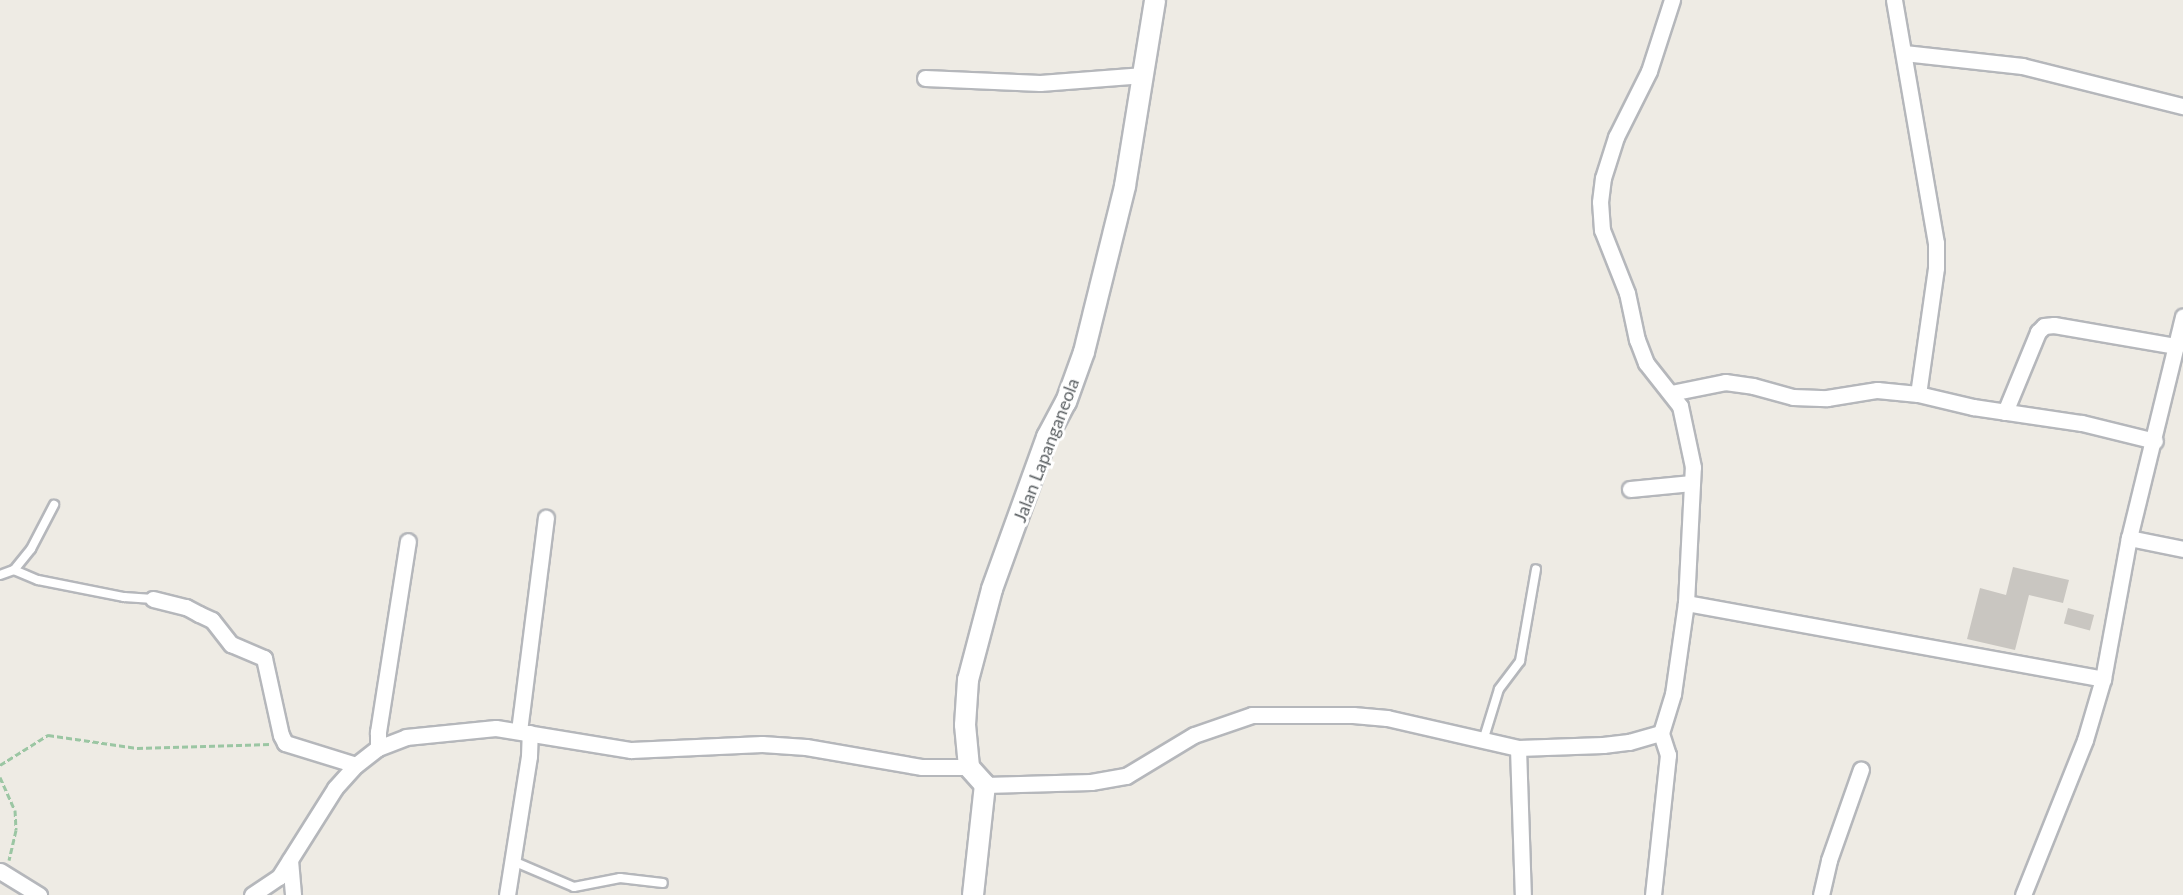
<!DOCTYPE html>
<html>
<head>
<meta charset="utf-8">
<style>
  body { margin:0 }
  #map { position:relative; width:2183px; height:895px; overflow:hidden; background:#eeebe4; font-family:Lato,sans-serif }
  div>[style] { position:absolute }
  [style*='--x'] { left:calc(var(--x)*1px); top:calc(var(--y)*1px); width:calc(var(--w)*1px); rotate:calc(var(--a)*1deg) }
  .building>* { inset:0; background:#c9c6c1; transform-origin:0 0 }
  .path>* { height:3px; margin-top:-1.5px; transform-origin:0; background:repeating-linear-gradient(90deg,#9bc6a3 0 6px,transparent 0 9px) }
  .roads { filter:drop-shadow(2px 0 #b5b7bb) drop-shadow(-2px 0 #b5b7bb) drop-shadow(0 2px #b5b7bb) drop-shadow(0 -2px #b5b7bb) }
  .service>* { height:8px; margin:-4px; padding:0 4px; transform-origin:4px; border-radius:4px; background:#fff }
  .minor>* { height:15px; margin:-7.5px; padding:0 7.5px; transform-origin:7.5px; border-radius:7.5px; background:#fff }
  .tertiary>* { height:20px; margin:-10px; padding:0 10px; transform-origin:10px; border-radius:10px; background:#fff }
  span { translate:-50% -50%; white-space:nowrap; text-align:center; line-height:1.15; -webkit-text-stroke:6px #fff; paint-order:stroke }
  .street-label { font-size:18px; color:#5c6164 }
</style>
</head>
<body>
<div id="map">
  <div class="building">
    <i style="clip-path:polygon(2013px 567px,2069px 580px,2063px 603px,2029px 595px,2015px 650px,1967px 639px,1980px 588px,2006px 595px)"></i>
    <i style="left:2068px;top:608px;width:27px;height:16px;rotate:15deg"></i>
  </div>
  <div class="path">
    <i style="--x:0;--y:765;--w:57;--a:-32"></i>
    <i style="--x:48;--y:735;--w:90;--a:8.3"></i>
    <i style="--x:137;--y:748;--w:133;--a:-1.7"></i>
    <i style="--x:0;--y:777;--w:36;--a:66"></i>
    <i style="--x:15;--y:810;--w:20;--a:87"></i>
    <i style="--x:16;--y:830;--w:31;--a:103"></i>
  </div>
  <div class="roads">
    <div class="service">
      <i style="--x:14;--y:570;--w:26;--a:23"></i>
      <i style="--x:38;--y:580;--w:88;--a:11.2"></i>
      <i style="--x:124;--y:597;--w:29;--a:4"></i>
      <i style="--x:0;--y:575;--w:15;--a:-20"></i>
      <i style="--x:14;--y:570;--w:27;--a:-51"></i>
      <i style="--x:31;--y:549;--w:50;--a:-62.4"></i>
      <i style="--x:1483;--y:741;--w:54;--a:-72.9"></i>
      <i style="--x:1499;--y:689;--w:35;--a:-53"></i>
      <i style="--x:1520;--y:661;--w:93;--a:-80.1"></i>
      <i style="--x:513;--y:861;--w:66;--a:23.1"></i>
      <i style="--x:574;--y:887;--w:47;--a:-11.1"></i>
      <i style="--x:620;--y:878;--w:43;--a:6.6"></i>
    </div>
    <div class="minor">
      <i style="--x:1894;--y:0;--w:247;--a:80.2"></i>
      <i style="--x:1936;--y:243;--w:25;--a:90"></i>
      <i style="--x:1936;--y:268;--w:127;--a:98.1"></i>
      <i style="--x:1904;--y:53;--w:119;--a:6.3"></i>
      <i style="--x:2022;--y:66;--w:166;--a:14"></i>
      <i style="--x:925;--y:78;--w:115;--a:2.5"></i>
      <i style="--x:1040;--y:83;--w:104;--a:-4.4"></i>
      <i style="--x:1671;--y:393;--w:55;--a:-11.5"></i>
      <i style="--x:1725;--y:382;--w:28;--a:8"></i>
      <i style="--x:1753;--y:386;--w:41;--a:15.4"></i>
      <i style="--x:1793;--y:397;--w:34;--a:2"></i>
      <i style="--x:1827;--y:398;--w:51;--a:-9.1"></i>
      <i style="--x:1877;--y:390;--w:41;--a:5.6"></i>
      <i style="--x:1918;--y:394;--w:57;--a:13.3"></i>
      <i style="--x:1973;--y:407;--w:110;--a:8.4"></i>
      <i style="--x:2082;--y:423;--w:75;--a:13.9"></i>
      <i style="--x:2005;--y:412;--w:87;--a:-67.6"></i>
      <i style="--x:2038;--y:332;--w:8;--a:-45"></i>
      <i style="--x:2044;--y:326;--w:10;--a:-6"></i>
      <i style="--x:2054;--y:325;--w:124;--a:9.8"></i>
      <i style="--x:1630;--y:489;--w:62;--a:-5.5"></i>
      <i style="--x:2129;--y:538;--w:55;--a:11.5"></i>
      <i style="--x:153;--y:599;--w:34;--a:14"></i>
      <i style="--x:186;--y:607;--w:15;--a:28"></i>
      <i style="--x:199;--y:614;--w:14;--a:25"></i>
      <i style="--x:212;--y:620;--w:31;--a:52"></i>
      <i style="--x:231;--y:644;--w:36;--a:23"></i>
      <i style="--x:264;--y:658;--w:79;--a:77.6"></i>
      <i style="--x:281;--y:735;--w:9;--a:63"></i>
      <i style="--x:285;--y:743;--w:74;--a:17.2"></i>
      <i style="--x:1686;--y:603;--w:424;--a:10.3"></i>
      <i style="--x:519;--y:731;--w:215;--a:-82.8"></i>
      <i style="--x:378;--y:748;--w:16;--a:-90"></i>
      <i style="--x:378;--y:732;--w:193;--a:-81.1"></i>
      <i style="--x:1518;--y:748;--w:147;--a:88.1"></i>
      <i style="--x:985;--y:785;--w:106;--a:-1.6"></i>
      <i style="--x:1091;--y:782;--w:36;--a:-10"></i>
      <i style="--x:1126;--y:776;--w:79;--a:-31.1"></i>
      <i style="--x:1194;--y:735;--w:61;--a:-19"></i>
      <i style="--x:1252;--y:715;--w:101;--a:0"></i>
      <i style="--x:1353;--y:715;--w:34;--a:5"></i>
      <i style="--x:1387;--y:718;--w:134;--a:12.9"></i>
      <i style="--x:1518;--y:748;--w:85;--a:-2"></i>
      <i style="--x:1603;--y:745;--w:26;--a:-7"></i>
      <i style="--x:1629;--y:742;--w:33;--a:-16"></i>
      <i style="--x:1661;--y:733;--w:41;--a:-72.9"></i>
      <i style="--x:1673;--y:694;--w:92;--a:-81.9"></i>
      <i style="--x:1686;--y:603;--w:136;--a:-87.1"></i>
      <i style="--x:1693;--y:467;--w:62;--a:-102"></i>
      <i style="--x:1680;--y:406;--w:55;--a:-128.3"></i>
      <i style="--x:1646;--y:363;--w:25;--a:-111"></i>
      <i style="--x:1637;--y:340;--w:48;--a:-102"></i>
      <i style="--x:1627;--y:293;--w:68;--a:-111.6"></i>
      <i style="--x:1602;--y:230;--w:28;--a:-94"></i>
      <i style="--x:1600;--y:202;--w:24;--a:-83"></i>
      <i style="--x:1603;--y:178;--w:43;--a:-72.4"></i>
      <i style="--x:1616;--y:137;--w:74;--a:-63.4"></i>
      <i style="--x:1649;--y:71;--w:75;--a:-72.1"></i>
      <i style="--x:290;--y:860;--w:35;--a:85"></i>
      <i style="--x:0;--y:871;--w:46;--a:31.6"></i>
      <i style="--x:252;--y:895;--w:32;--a:-34"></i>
      <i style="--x:279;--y:877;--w:105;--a:-57.8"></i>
      <i style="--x:335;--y:788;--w:31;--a:-48"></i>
      <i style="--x:356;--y:765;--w:28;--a:-38"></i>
      <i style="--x:378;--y:748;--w:30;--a:-21"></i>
      <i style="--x:406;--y:737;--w:90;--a:-5.7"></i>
      <i style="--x:496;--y:728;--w:137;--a:9.3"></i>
      <i style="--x:631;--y:750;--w:131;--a:-2.6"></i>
      <i style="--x:762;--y:744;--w:44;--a:3.9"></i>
      <i style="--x:806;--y:747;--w:118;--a:9.8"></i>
      <i style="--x:922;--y:767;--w:47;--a:0"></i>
      <i style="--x:507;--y:895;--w:141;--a:-81"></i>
      <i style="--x:529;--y:756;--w:23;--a:-88"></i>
      <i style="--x:1653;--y:895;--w:141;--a:-83.9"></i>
      <i style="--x:1668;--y:755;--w:23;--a:-108"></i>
      <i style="--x:1821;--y:895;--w:36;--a:-77"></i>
      <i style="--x:1829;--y:860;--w:96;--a:-70.6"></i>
      <i style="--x:2023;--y:895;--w:167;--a:-68.2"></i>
      <i style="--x:2085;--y:740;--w:64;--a:-73.6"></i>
      <i style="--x:2103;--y:679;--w:143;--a:-79.6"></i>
      <i style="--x:2129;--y:538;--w:228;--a:-76.3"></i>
    </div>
    <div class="tertiary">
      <i style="--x:973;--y:895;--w:111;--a:-83.8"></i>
      <i style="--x:985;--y:785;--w:24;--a:-132"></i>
      <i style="--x:969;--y:767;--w:42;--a:-95.4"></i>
      <i style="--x:965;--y:725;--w:45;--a:-86.2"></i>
      <i style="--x:968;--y:680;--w:94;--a:-75.2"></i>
      <i style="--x:992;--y:589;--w:162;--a:-70.1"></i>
      <i style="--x:1047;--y:437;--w:40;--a:-62"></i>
      <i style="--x:1066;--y:402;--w:53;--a:-70.2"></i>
      <i style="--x:1084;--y:352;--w:171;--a:-76.1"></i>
      <i style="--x:1125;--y:186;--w:188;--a:-80.8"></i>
    </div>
  </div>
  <div class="street-label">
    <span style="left:1046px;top:450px;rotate:-69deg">Jalan Lapanganeola</span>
  </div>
</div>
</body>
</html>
